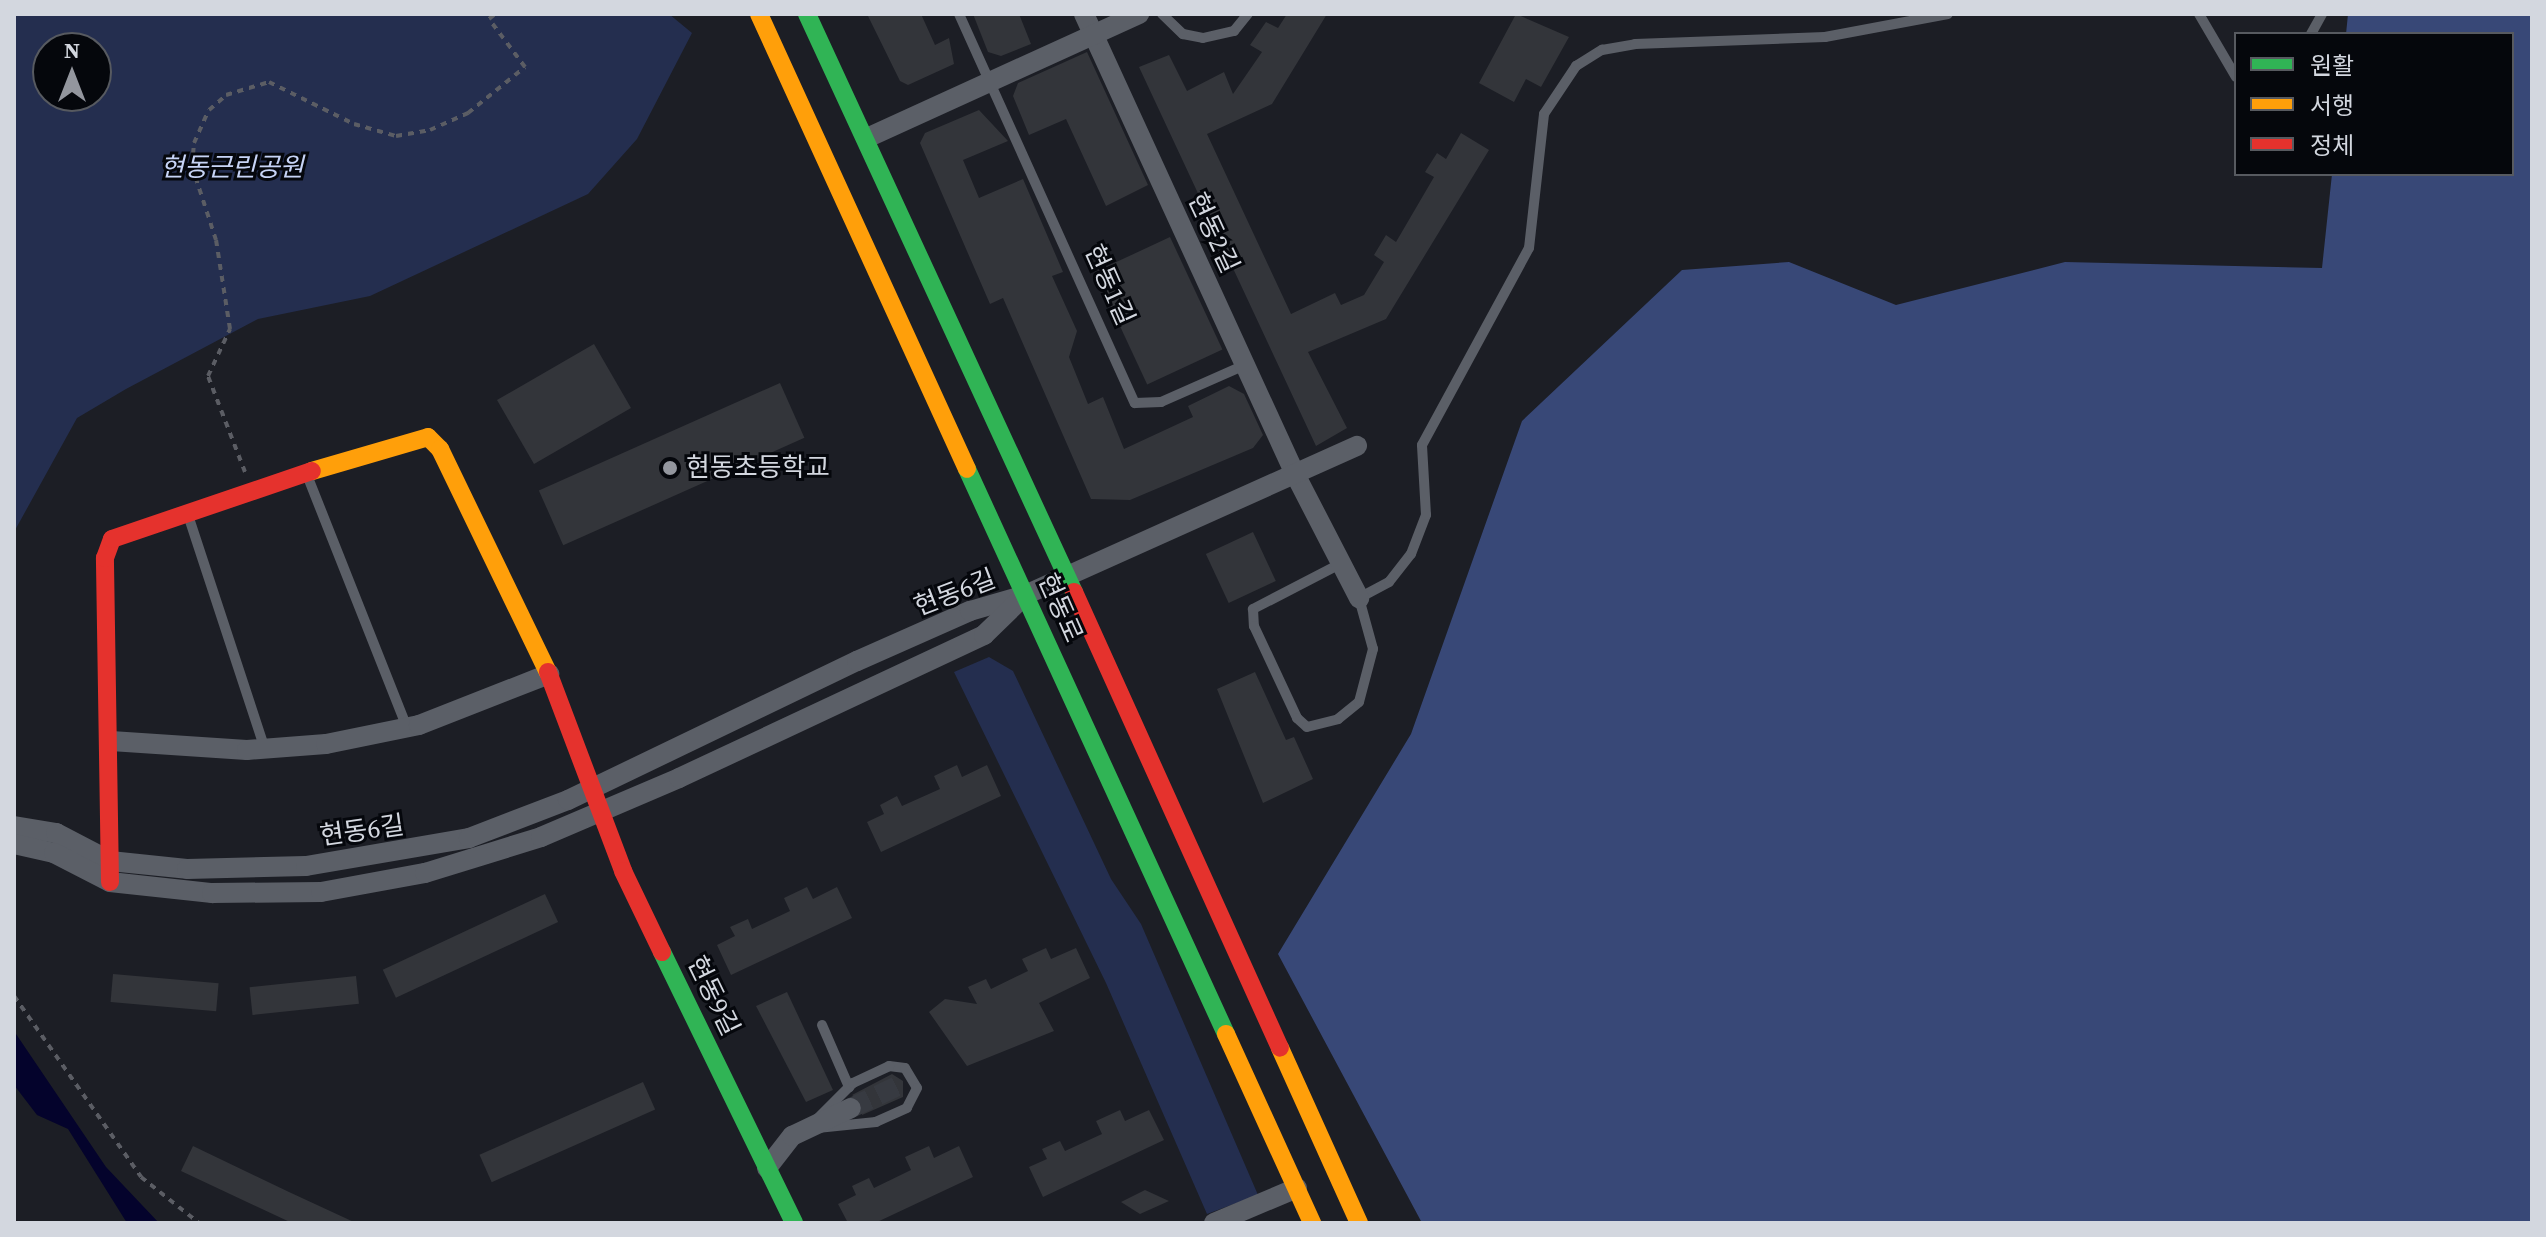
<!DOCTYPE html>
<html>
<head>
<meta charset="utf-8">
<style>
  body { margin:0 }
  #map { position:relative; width:2546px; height:1237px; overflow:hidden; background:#1c1e25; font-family:"Source Serif 4","Noto Sans KR",serif }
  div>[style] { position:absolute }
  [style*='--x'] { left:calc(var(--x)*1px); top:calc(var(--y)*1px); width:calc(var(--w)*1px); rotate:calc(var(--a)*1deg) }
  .green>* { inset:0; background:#242e4f }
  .forest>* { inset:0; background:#384877 }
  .water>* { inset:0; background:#04032c }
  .building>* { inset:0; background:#33353a; transform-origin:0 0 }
  .street-tunnel>* { height:20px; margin-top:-10px; transform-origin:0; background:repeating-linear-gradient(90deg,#373a41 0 20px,transparent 0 30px) }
  .path>* { height:4px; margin-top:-2px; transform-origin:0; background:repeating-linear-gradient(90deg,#5b5d64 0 6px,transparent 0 12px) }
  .lane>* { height:10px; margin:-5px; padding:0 5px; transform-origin:5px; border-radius:5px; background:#5b5f67 }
  .street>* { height:20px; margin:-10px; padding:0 10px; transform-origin:10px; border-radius:10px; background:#5b5f67 }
  .fast>* { height:18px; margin:-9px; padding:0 9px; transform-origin:9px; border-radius:9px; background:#30b455 }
  .slow>* { height:18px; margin:-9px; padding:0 9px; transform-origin:9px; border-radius:9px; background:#ff9f0a }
  .jam>* { height:18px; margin:-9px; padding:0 9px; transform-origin:9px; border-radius:9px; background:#e5322d }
  .dots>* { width:22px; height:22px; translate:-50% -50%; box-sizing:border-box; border:4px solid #05070c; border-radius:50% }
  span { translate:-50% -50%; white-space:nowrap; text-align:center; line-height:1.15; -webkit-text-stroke:6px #05070c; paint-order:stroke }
  .park-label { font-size:26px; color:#c7d4f6; font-style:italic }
  .street-label { font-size:26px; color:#d3d7df }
  .poi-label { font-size:26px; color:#d3d7df }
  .left { translate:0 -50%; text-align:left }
  .frame { position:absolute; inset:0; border:16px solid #d3d7df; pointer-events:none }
  .legend { position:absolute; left:2234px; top:32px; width:280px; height:144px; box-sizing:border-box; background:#05070c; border:2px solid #575a60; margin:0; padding:10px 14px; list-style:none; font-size:24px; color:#d3d7df }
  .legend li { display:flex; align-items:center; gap:16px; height:40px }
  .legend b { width:40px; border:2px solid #575a60 }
  .north { position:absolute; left:32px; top:32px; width:80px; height:80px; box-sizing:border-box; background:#05070c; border:2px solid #575a60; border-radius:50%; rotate:0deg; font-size:22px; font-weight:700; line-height:32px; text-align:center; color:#d3d7df }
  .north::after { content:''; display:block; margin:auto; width:28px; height:36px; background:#93969e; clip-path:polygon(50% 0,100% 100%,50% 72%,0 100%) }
</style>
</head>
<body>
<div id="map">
  <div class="green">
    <i style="clip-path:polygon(evenodd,14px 14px,669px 14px,692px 33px,637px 139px,588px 194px,370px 296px,258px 319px,126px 389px,77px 418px,14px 532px,14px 14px,48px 48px,96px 48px,96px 96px,48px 96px,48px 48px)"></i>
    <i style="clip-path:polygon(989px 657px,1013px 671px,1111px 879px,1141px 924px,1258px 1195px,1207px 1214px,1106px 983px,954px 672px)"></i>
  </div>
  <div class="forest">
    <i style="clip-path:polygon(2348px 14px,2532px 14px,2532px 1223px,1422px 1223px,1278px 954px,1411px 734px,1522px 421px,1682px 270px,1789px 262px,1896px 305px,2065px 262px,2322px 268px,2332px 174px,2512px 174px,2512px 34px,2346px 34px)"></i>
  </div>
  <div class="water">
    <i style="clip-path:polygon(14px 1031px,106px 1167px,159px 1223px,127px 1223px,68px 1129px,37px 1115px,14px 1085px)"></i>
  </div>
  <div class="building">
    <i style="clip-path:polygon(867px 14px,921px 14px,935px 45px,949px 38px,954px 64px,908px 85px,900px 81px)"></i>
    <i style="clip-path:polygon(973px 14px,1019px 14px,1031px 44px,1001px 56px,988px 52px)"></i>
    <i style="clip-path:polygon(1287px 14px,1327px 14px,1272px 104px,1207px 134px,1291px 314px,1335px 293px,1341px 305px,1364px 295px,1384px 262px,1374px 255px,1386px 235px,1396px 242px,1434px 177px,1425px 172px,1437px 153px,1446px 159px,1461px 133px,1489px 150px,1386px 319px,1308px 352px,1347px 428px,1316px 446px,1139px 67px,1169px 55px,1187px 91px,1224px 72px,1233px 94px,1262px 52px,1250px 45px,1266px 22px,1278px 28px)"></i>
    <i style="clip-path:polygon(1516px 14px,1569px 37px,1541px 87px,1526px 79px,1514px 102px,1479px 83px)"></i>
    <i style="clip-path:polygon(1087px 52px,1148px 185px,1106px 206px,1066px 119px,1029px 135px,1013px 96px,1018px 83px)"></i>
    <i style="clip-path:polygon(979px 110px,1008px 141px,963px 160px,979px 198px,1023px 179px,1063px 272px,1052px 276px,1077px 331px,1069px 357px,1088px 404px,1103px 397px,1124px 449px,1193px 417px,1188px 406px,1229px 386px,1244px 394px,1263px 435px,1253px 448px,1130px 500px,1091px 499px,1003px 298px,990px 304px,920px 143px,925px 133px)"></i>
    <i style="left:1170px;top:237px;width:124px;height:83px;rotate:65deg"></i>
    <i style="left:594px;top:344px;width:74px;height:112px;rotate:60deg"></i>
    <i style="left:780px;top:383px;width:60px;height:264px;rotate:66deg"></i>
    <i style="left:1253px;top:532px;width:54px;height:52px;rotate:65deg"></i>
    <i style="clip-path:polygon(1255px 672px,1286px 740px,1294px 737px,1313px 779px,1263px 803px,1217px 689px)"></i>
    <i style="clip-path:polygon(957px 765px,962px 777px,987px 765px,1001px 796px,881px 852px,867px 822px,884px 814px,880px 805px,897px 796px,902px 806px,940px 789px,934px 776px)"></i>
    <i style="clip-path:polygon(807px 887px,813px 899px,837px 887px,852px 918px,731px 975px,717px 945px,735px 936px,730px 927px,748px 919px,752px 929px,790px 911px,784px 898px)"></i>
    <i style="left:545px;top:894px;width:31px;height:179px;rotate:65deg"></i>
    <i style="clip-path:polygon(1046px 948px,1051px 959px,1076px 948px,1090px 978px,1039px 1003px,1054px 1031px,967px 1066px,929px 1012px,945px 999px,977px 1004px,968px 987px,986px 979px,991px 989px,1028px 971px,1022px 959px)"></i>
    <i style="left:113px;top:974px;width:106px;height:28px;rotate:5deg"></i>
    <i style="left:356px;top:976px;width:28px;height:107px;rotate:84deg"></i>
    <i style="clip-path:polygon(787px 992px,833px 1090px,806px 1102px,756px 1006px)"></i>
    <i style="clip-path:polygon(892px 1074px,903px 1081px,903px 1097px,862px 1115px,863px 1103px,852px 1095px)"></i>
    <i style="left:643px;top:1082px;width:30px;height:179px;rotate:66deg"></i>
    <i style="clip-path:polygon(1120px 1110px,1125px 1121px,1149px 1110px,1164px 1140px,1043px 1197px,1029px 1167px,1047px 1159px,1042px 1149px,1060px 1141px,1065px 1151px,1102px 1134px,1096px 1121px)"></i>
    <i style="clip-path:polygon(193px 1146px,289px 1192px,356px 1223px,292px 1223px,181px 1171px)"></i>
    <i style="clip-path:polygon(929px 1146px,934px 1158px,959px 1146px,973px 1177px,875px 1223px,848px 1223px,838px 1204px,856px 1195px,852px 1186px,869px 1178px,874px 1188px,911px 1170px,905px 1157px)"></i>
    <i style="clip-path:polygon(1145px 1190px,1169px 1201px,1140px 1214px,1121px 1202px)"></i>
  </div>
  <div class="street-tunnel">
    <i style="--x:851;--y:1108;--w:59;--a:-25.3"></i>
  </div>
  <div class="path">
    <i style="--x:245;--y:472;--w:103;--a:-111.1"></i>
    <i style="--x:208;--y:376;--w:52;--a:-64.9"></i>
    <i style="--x:230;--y:329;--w:90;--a:-98.9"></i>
    <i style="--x:216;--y:240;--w:78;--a:-108"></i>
    <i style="--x:192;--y:166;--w:23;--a:-85"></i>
    <i style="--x:194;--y:143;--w:36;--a:-66"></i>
    <i style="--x:209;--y:110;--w:23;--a:-41"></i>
    <i style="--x:226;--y:95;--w:45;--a:-16.8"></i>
    <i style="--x:269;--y:82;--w:95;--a:26.3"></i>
    <i style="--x:354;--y:124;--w:44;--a:15.9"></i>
    <i style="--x:396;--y:136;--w:35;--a:-10"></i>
    <i style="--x:430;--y:130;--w:42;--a:-24.1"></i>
    <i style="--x:468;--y:113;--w:73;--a:-38.9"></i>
    <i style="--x:525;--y:67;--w:60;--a:-126.9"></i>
    <i style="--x:489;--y:19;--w:8;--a:-40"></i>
    <i style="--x:14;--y:996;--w:221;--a:54.9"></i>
    <i style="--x:141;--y:1177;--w:74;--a:38.4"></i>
  </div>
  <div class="lane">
    <i style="--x:959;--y:14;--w:427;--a:65.7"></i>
    <i style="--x:1135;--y:403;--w:26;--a:-2"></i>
    <i style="--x:1161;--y:402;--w:92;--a:-23.8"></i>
    <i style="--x:1162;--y:14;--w:29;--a:44"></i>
    <i style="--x:1183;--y:34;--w:20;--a:11"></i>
    <i style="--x:1203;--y:38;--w:32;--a:-13"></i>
    <i style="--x:1234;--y:31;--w:22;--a:-51"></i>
    <i style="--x:2199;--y:14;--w:73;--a:59.6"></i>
    <i style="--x:2311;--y:34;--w:23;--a:-61"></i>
    <i style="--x:307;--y:475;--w:272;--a:68.4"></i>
    <i style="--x:188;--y:515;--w:246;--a:71.8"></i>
    <i style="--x:1338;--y:565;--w:96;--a:152.6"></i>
    <i style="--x:1253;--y:609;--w:17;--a:87"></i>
    <i style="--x:1254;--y:626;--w:102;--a:64.9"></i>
    <i style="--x:1297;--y:718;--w:13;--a:42"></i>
    <i style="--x:1307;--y:727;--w:32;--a:-14"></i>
    <i style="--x:1338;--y:719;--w:27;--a:-39"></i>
    <i style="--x:1359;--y:702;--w:55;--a:-75.2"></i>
    <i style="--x:1373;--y:649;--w:53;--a:-105.4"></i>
    <i style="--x:1359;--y:598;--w:34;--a:-28"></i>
    <i style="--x:1389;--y:582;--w:36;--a:-52"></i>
    <i style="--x:1411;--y:554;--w:42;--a:-69"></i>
    <i style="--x:1426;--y:515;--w:70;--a:-93.3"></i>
    <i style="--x:1422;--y:445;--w:224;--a:-61.5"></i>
    <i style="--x:1529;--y:248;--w:135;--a:-83.6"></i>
    <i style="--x:1544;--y:114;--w:58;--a:-56.3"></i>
    <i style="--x:1576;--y:66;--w:31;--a:-32"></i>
    <i style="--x:1602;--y:50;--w:34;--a:-10"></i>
    <i style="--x:1635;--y:44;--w:190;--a:-2.1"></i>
    <i style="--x:1825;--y:37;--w:125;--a:-10.6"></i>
    <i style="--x:822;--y:1025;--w:68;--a:66.5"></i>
    <i style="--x:889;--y:1066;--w:16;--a:7"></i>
    <i style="--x:905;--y:1068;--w:23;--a:59"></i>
    <i style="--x:917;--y:1088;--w:22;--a:117"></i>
    <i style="--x:907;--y:1108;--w:34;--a:156"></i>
    <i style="--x:876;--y:1122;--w:69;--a:174.2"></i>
    <i style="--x:807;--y:1129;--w:65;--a:-45"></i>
    <i style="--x:853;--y:1083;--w:40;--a:-25"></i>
  </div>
  <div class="street">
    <i style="--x:1084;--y:14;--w:506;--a:65.36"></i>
    <i style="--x:1295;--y:474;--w:140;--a:62.7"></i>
    <i style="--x:869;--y:137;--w:297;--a:-24.5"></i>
    <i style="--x:111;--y:741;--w:136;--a:3.8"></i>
    <i style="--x:247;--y:750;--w:79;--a:-4.3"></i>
    <i style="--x:326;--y:744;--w:95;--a:-11.5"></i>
    <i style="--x:419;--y:725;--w:140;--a:-21.4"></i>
    <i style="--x:14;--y:826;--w:43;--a:9.5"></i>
    <i style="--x:56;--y:833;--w:61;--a:27.4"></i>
    <i style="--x:110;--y:861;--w:77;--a:5.9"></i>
    <i style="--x:187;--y:869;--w:119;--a:-1.4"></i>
    <i style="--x:306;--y:866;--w:165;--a:-9.7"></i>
    <i style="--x:469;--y:838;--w:106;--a:-21"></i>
    <i style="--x:568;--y:800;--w:321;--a:-25.7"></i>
    <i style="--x:857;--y:661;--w:124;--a:-23.9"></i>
    <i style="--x:970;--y:611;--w:57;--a:-16.2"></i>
    <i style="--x:1025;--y:595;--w:364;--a:-24.2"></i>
    <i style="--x:14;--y:844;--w:41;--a:12.7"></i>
    <i style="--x:54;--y:853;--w:63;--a:27.4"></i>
    <i style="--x:110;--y:882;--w:103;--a:6.2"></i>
    <i style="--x:212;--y:893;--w:109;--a:-0.5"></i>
    <i style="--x:321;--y:892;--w:106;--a:-10.4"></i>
    <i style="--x:425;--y:873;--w:121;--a:-17.2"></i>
    <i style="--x:541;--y:837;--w:150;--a:-23.1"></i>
    <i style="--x:679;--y:778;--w:337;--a:-25.1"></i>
    <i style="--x:984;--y:635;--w:53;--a:-44.2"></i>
    <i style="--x:767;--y:1168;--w:41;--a:-52"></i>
    <i style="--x:792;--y:1136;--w:65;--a:-25.4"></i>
    <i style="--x:1214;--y:1223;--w:90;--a:-22.9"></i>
  </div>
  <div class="fast">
    <i style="--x:807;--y:14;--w:637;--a:65.21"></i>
    <i style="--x:967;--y:469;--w:622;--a:65.37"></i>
    <i style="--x:662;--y:952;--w:301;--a:64"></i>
  </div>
  <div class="slow">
    <i style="--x:759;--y:14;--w:500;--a:65.43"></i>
    <i style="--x:312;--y:471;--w:121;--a:-16.3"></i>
    <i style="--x:428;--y:437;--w:17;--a:45"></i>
    <i style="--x:440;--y:449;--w:248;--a:64.2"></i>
    <i style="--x:1226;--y:1034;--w:208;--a:65.5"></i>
    <i style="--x:1280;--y:1048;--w:192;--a:65.7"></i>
  </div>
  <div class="jam">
    <i style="--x:1074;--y:592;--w:500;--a:65.69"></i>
    <i style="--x:548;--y:672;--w:213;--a:69.3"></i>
    <i style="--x:623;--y:871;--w:90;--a:64.3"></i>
    <i style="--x:110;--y:882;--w:324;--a:-90.9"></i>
    <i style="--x:105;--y:558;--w:20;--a:-70"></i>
    <i style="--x:112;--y:539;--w:211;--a:-18.8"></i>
  </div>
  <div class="dots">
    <i style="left:670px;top:468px;background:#93969e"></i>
  </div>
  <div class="park-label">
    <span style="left:232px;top:168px">현동근린공원</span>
  </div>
  <div class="street-label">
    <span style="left:1213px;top:233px;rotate:65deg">현동2길</span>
    <span style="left:1109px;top:285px;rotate:66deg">현동1길</span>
    <span style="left:955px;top:593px;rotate:-21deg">현동6길</span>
    <span style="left:1060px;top:608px;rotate:66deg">현동로</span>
    <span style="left:362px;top:831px;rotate:-8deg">현동6길</span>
    <span style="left:713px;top:996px;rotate:64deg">현동9길</span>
  </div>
  <div class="poi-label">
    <span class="left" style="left:686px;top:468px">현동초등학교</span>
  </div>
  <div class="frame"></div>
  <ul class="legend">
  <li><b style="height:10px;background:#30b455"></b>원활</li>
  <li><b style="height:10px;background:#ff9f0a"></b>서행</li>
  <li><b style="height:10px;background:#e5322d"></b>정체</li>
  </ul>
  <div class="north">N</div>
</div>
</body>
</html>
